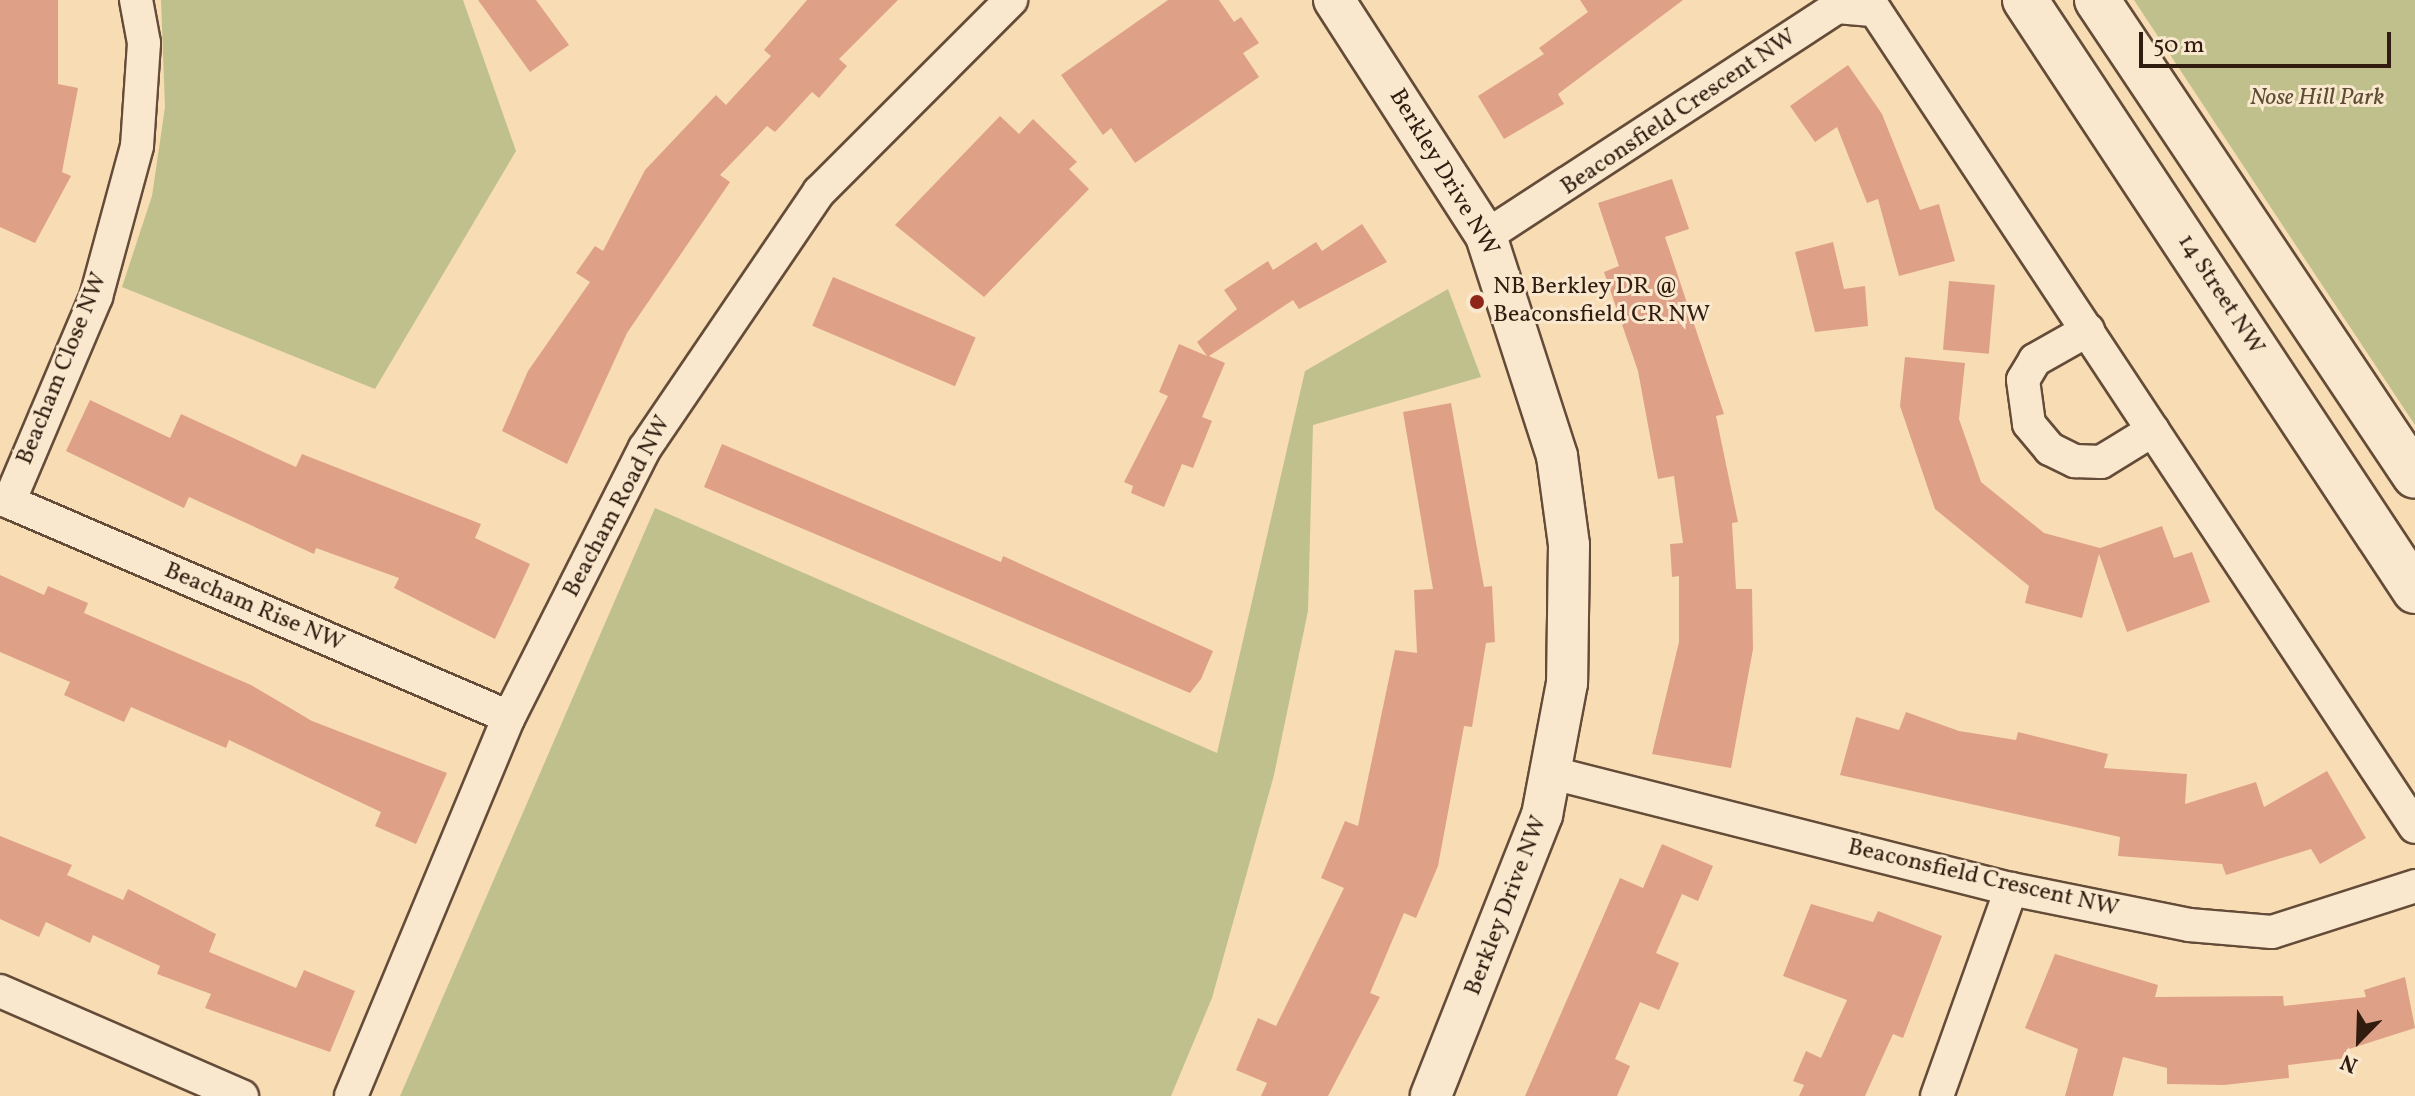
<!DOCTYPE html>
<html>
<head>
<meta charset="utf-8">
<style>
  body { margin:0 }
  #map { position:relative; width:2415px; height:1096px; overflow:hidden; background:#f8dcb4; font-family:Vollkorn,serif }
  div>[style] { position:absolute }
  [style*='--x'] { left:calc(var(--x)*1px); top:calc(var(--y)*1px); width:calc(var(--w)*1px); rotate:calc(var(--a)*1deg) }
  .green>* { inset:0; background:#bfc08b }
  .building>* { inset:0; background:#dea188; transform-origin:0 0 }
  .roads { filter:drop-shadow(2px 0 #644c39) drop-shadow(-2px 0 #644c39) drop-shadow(0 2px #644c39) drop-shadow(0 -2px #644c39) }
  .minor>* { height:32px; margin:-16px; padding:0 16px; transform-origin:16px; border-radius:16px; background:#fae8ce }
  .tertiary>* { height:40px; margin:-20px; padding:0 20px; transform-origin:20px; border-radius:20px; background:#fae8ce }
  .secondary>* { height:44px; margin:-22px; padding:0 22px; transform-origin:22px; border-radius:22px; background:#fae8ce }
  .dots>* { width:22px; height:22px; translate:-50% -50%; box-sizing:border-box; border:4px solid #fae8ce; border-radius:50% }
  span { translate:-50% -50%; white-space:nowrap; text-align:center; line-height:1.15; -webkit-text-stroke:6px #fae8ce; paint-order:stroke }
  .park-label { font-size:24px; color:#5c4d35; font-style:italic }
  .street-label { font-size:24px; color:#321c10 }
  .poi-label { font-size:24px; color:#321c10 }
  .left { translate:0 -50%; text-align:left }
  .north { position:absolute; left:2319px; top:1000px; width:80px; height:80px; -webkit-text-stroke:6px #fae8ce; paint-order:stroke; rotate:203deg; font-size:22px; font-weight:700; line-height:32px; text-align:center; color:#321c10 }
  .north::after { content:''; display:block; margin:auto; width:28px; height:36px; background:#321c10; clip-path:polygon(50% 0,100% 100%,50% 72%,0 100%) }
  .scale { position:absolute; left:2139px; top:32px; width:252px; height:36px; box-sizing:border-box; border:4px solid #321c10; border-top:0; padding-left:10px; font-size:24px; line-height:28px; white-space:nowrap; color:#321c10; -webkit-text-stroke:6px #fae8ce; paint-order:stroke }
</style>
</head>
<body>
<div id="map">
  <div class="green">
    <i style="clip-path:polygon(161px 0,463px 0,516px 151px,375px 389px,122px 287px,152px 196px,165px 107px)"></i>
    <i style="clip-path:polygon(2134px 0,2415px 0,2415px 425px,2293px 241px)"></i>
    <i style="clip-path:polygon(1448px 289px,1481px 377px,1313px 425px,1308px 611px,1274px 775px,1212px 998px,1171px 1096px,400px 1096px,655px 508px,1217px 753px,1305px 371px)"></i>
  </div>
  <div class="building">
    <i style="clip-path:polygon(0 0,58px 0,58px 84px,78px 88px,62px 172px,71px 176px,35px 243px,0 227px)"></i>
    <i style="clip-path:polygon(478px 0,536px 0,569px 45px,530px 72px)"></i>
    <i style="clip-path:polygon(807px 0,898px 0,839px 59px,847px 66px,819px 98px,812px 92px,775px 132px,767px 126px,720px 175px,730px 182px,627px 333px,567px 464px,502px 431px,528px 371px,590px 282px,576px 273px,595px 246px,603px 251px,645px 170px,716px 95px,726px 105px,771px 56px,764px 50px)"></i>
    <i style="clip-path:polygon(1168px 0,1219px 0,1234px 22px,1241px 17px,1259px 43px,1243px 53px,1259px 77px,1135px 163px,1111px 128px,1103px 135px,1061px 75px)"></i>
    <i style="clip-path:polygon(1580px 0,1683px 0,1558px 94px,1564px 104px,1504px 139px,1478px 96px,1544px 54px,1539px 48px,1588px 12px)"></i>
    <i style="clip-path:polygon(1848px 65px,1882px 114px,1920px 210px,1939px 204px,1955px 261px,1899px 276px,1878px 199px,1867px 203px,1837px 127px,1815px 142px,1790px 106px)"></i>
    <i style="clip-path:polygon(1000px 116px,1019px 134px,1033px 119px,1077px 162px,1069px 169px,1089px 189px,984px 297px,895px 225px)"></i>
    <i style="clip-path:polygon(1672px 179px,1689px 229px,1665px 237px,1724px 414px,1716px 416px,1738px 522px,1732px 523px,1736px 589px,1752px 589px,1753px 649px,1731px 768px,1652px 754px,1679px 642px,1679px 576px,1672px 577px,1670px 544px,1683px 543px,1674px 476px,1658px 479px,1638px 371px,1604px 272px,1619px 266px,1598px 203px)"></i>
    <i style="clip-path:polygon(1362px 224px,1387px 262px,1299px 309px,1293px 300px,1209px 356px,1225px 363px,1202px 417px,1212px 421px,1193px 468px,1182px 464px,1164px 507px,1131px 493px,1133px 486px,1124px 482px,1168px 396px,1159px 392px,1179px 344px,1207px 356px,1197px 342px,1237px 309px,1224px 290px,1268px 261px,1273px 270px,1316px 242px,1322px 251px)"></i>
    <i style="clip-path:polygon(1833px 242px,1844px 289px,1865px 286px,1868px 326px,1815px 332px,1795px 252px)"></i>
    <i style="left:833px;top:277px;width:155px;height:53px;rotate:23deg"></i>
    <i style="left:1949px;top:281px;width:46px;height:69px;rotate:5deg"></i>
    <i style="clip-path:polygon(1905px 357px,1965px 363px,1959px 419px,1981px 482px,2044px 533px,2100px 548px,2162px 526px,2174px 558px,2192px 552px,2210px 602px,2127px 632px,2099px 554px,2082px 618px,2025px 603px,2029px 586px,1935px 509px,1900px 406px)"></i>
    <i style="clip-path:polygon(90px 400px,170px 438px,181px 414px,296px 467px,302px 454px,481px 524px,475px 538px,530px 564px,495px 639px,394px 588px,399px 578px,316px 548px,314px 554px,189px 497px,184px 508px,66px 451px)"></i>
    <i style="clip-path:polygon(1451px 403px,1484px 587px,1492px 586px,1495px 642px,1486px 643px,1472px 727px,1464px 726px,1438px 866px,1416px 918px,1404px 913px,1370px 993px,1380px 997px,1328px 1096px,1261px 1096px,1267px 1083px,1236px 1070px,1258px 1018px,1276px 1026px,1344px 888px,1321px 878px,1345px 821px,1358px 826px,1395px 650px,1417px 653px,1414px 590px,1433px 589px,1403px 412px)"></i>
    <i style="clip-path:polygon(722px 444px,1001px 562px,1003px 556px,1213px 651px,1201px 679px,1190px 693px,704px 487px)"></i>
    <i style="clip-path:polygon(0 575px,44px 595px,48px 586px,88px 603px,84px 613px,251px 685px,312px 721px,447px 773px,416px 844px,375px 826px,381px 812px,229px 740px,226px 748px,131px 707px,124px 722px,64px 695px,70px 682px,0 652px)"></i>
    <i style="clip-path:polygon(1906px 712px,1959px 731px,2016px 740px,2018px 732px,2108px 754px,2104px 768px,2187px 774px,2185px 804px,2256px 782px,2264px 807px,2327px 771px,2366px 838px,2320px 864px,2311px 849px,2226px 875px,2222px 864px,2118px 856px,2120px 837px,1840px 775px,1856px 717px,1899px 730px)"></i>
    <i style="clip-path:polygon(0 836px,72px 865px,67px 875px,123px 900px,128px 889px,216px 934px,209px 952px,296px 988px,304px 970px,355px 991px,330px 1052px,205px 1008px,211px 994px,157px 974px,160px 966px,93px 935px,90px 943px,46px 922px,39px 937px,0 919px)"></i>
    <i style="clip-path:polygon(1662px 844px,1713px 866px,1698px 901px,1682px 894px,1656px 953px,1679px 963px,1659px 1010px,1640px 1002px,1615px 1059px,1630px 1066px,1617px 1096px,1525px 1096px,1620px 878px,1643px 888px)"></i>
    <i style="clip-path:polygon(1811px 904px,1873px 922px,1878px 911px,1942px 936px,1903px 1038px,1893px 1034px,1865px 1096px,1799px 1096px,1804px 1085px,1793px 1081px,1806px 1051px,1821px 1058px,1847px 1000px,1783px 976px)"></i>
    <i style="clip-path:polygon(2055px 954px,2158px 985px,2155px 997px,2283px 996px,2284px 1006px,2366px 997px,2364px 990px,2405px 977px,2415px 1028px,2346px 1050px,2347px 1058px,2288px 1065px,2289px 1078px,2224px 1085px,2167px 1084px,2167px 1068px,2123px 1057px,2113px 1096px,2065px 1096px,2078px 1049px,2025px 1028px)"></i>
  </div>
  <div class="roads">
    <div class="minor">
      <i style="--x:1486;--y:236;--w:419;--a:-33.1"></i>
      <i style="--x:1837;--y:7;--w:38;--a:5"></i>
      <i style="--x:1875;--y:10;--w:979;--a:56.54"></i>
      <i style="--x:2088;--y:330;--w:61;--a:150.5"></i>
      <i style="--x:2035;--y:360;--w:23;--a:121"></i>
      <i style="--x:2023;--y:380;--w:44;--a:82.2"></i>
      <i style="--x:2029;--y:424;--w:33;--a:50"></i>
      <i style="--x:2050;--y:449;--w:28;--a:26"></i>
      <i style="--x:2075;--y:461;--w:26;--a:2"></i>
      <i style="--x:2101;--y:462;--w:61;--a:-31.6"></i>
      <i style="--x:0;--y:498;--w:554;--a:23.28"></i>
      <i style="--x:9;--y:502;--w:223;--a:-67"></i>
      <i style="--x:96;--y:297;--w:156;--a:-74.8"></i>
      <i style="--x:137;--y:146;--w:103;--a:-86.1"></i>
      <i style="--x:144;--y:43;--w:44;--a:-100.5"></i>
      <i style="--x:1552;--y:773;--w:473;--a:14.2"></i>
      <i style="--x:2011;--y:889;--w:182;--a:11.4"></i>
      <i style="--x:2189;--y:925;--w:83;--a:4.8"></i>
      <i style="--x:2272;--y:932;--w:150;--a:-17.8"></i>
      <i style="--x:0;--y:991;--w:264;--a:23.5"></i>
      <i style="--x:351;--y:1096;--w:411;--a:-67.4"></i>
      <i style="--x:509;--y:717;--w:301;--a:-63.2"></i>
      <i style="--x:645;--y:448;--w:310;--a:-55.8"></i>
      <i style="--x:819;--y:192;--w:272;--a:-45"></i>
      <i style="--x:1937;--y:1096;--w:220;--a:-70.3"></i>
    </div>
    <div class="tertiary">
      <i style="--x:1334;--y:0;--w:281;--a:57.2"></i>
      <i style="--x:1486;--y:236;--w:231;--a:72.1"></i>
      <i style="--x:1557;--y:456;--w:90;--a:82.3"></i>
      <i style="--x:1569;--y:545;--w:138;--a:90.8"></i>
      <i style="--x:1567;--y:683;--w:134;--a:100.7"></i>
      <i style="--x:1542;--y:815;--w:302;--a:111.6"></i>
    </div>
    <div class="secondary">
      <i style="--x:2025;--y:0;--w:708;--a:56.58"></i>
      <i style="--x:2097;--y:0;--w:572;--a:56.25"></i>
    </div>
  </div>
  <div class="dots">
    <i style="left:1477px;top:302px;background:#8f2418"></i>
  </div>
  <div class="park-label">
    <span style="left:2317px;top:99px">Nose Hill Park</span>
  </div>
  <div class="street-label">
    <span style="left:1679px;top:113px;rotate:-34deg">Beaconsfield Crescent NW</span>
    <span style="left:1443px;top:173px;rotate:59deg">Berkley Drive NW</span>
    <span style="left:2220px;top:295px;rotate:57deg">14 Street NW</span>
    <span style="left:63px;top:369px;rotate:-68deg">Beacham Close NW</span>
    <span style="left:618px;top:507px;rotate:-62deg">Beacham Road NW</span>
    <span style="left:254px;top:608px;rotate:23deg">Beacham Rise NW</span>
    <span style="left:1983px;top:879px;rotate:13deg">Beaconsfield Crescent NW</span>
    <span style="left:1507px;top:906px;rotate:-69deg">Berkley Drive NW</span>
  </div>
  <div class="poi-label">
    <span class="left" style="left:1493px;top:302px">NB Berkley DR @<br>Beaconsfield CR NW</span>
  </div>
  <div class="north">N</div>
  <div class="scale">50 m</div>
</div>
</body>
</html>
